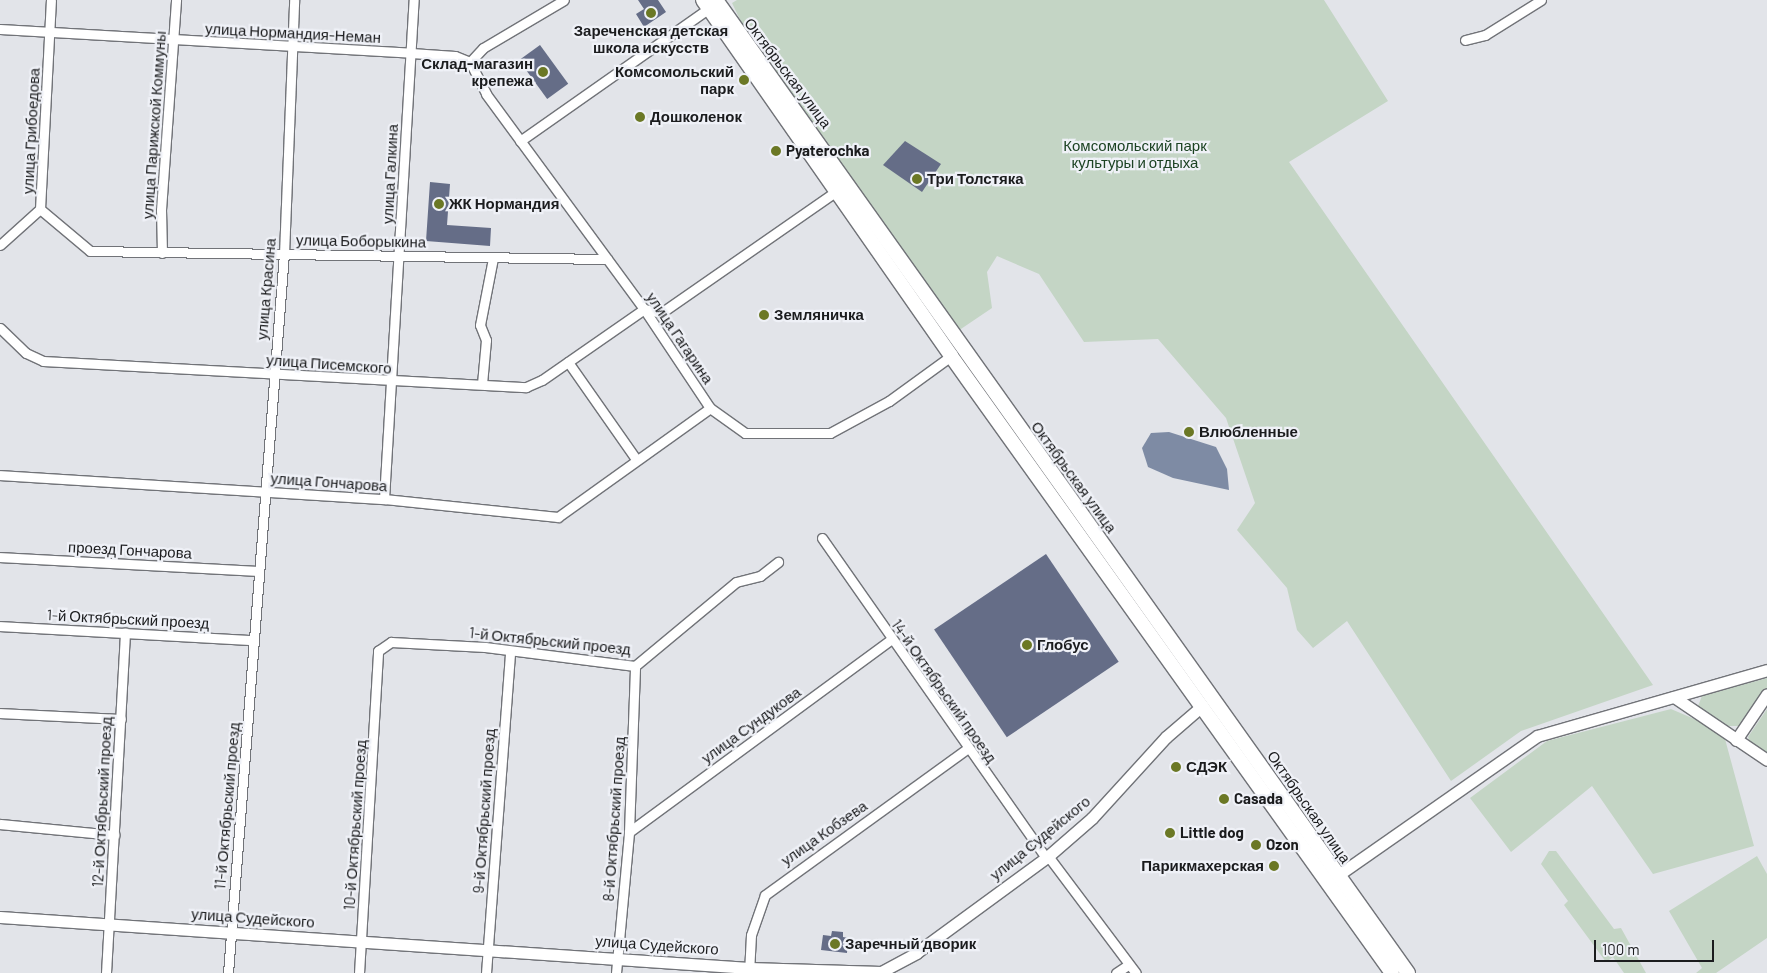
<!DOCTYPE html>
<html>
<head>
<meta charset="utf-8">
<style>
  body { margin:0 }
  #map { position:relative; width:1767px; height:973px; overflow:hidden; background:#e2e4e9; font-family:Barlow,sans-serif }
  div>[style] { position:absolute }
  [style*='--x'] { left:calc(var(--x)*1px); top:calc(var(--y)*1px); width:calc(var(--w)*1px); rotate:calc(var(--a)*1deg) }
  .green>* { inset:0; background:#c4d5c5 }
  .water>* { inset:0; background:#7e8ba4 }
  .building>* { inset:0; background:#656d87; transform-origin:0 0 }
  .roads { filter:drop-shadow(1px 0 #717378) drop-shadow(-1px 0 #717378) drop-shadow(0 1px #717378) drop-shadow(0 -1px #717378) }
  .street>* { height:9px; margin:-4.5px; padding:0 4.5px; transform-origin:4.5px; border-radius:4.5px; background:#fff }
  .secondary>* { height:11px; margin:-5.5px; padding:0 5.5px; transform-origin:5.5px; border-radius:5.5px; background:#fff }
  .primary>* { height:14px; margin:-7px; padding:0 7px; transform-origin:7px; border-radius:7px; background:#fff }
  .dots>* { width:14px; height:14px; translate:-50% -50%; box-sizing:border-box; border:2px solid #eff1f7; border-radius:50% }
  span { translate:-50% -50%; white-space:nowrap; text-align:center; line-height:1.15; -webkit-text-stroke:4.5px #eff1f7; paint-order:stroke }
  .poi-label { font-size:15px; color:#1b1c1e; font-weight:700 }
  .right { translate:-100% -50%; text-align:right }
  .left { translate:0 -50%; text-align:left }
  .street-label { font-size:15px; color:#1b1c1e }
  .park-label { font-size:15px; color:#1c4323 }
  .scale { position:absolute; left:1594px; top:940px; width:120px; height:22px; box-sizing:border-box; border:2px solid #1b1c1e; border-top:0; padding-left:6px; font-size:15px; line-height:18px; white-space:nowrap; color:#1b1c1e; -webkit-text-stroke:4px #eff1f7; paint-order:stroke }
</style>
</head>
<body>
<div id="map">
  <div class="green">
    <i style="clip-path:polygon(737px 0,1324px 0,1388px 101px,1289px 162px,1653px 685px,1521px 731px,1451px 781px,1347px 621px,1313px 648px,1297px 630px,1287px 588px,1237px 530px,1255px 503px,1226px 418px,1158px 339px,1084px 342px,1039px 274px,997px 256px,987px 272px,992px 308px,952px 335px,827px 142px,746px 32px,732px 3px)"></i>
    <i style="clip-path:polygon(1767px 678px,1767px 689px,1739px 726px,1726px 726px,1698px 706px,1702px 696px)"></i>
    <i style="clip-path:polygon(1671px 709px,1699px 721px,1725px 739px,1754px 846px,1653px 874px,1592px 786px,1511px 852px,1470px 798px,1547px 741px)"></i>
    <i style="clip-path:polygon(1767px 709px,1767px 753px,1750px 743px,1748px 737px)"></i>
    <i style="clip-path:polygon(1549px 851px,1556px 851px,1614px 929px,1621px 928px,1646px 973px,1624px 973px,1613px 957px,1606px 962px,1564px 905px,1568px 901px,1541px 864px)"></i>
    <i style="clip-path:polygon(1757px 856px,1767px 874px,1767px 938px,1716px 973px,1696px 973px,1702px 968px,1669px 911px)"></i>
  </div>
  <div class="water">
    <i style="clip-path:polygon(1169px 432px,1216px 447px,1227px 469px,1229px 490px,1173px 478px,1148px 467px,1142px 448px,1151px 433px)"></i>
  </div>
  <div class="building">
    <i style="clip-path:polygon(638px 0,658px 0,666px 12px,644px 27px,636px 14px,644px 9px)"></i>
    <i style="left:540px;top:45px;width:48px;height:26px;rotate:54deg"></i>
    <i style="clip-path:polygon(905px 141px,941px 164px,922px 192px,883px 165px)"></i>
    <i style="clip-path:polygon(430px 182px,450px 184px,447px 225px,491px 228px,490px 246px,426px 241px)"></i>
    <i style="left:1046px;top:554px;width:130px;height:135px;rotate:56deg"></i>
    <i style="clip-path:polygon(832px 931px,843px 932px,843px 937px,848px 938px,847px 953px,821px 950px,823px 935px,831px 936px)"></i>
  </div>
  <div class="roads">
    <div class="street">
      <i style="--x:0;--y:29;--w:412;--a:3.3"></i>
      <i style="--x:411;--y:53;--w:44;--a:3.9"></i>
      <i style="--x:455;--y:56;--w:16;--a:22"></i>
      <i style="--x:470;--y:62;--w:19;--a:-47"></i>
      <i style="--x:483;--y:48;--w:94;--a:-30.7"></i>
      <i style="--x:1465;--y:40;--w:21;--a:-14"></i>
      <i style="--x:1485;--y:35;--w:66;--a:-32"></i>
      <i style="--x:470;--y:62;--w:36;--a:63"></i>
      <i style="--x:486;--y:94;--w:267;--a:53.7"></i>
      <i style="--x:644;--y:309;--w:119;--a:56.3"></i>
      <i style="--x:710;--y:408;--w:43;--a:35.5"></i>
      <i style="--x:745;--y:433;--w:85;--a:0"></i>
      <i style="--x:830;--y:433;--w:67;--a:-28.5"></i>
      <i style="--x:889;--y:401;--w:77;--a:-36"></i>
      <i style="--x:520;--y:141;--w:230;--a:-35.1"></i>
      <i style="--x:40;--y:209;--w:65;--a:40"></i>
      <i style="--x:90;--y:251;--w:517;--a:0.89"></i>
      <i style="--x:0;--y:245;--w:54;--a:-42"></i>
      <i style="--x:40;--y:209;--w:209;--a:-87"></i>
      <i style="--x:162;--y:253;--w:43;--a:-91.3"></i>
      <i style="--x:161;--y:210;--w:211;--a:-85.9"></i>
      <i style="--x:0;--y:328;--w:36;--a:44"></i>
      <i style="--x:26;--y:353;--w:19;--a:25"></i>
      <i style="--x:43;--y:361;--w:484;--a:3.1"></i>
      <i style="--x:526;--y:387;--w:17;--a:-24"></i>
      <i style="--x:542;--y:380;--w:124;--a:-34.8"></i>
      <i style="--x:644;--y:309;--w:17;--a:13"></i>
      <i style="--x:661;--y:313;--w:216;--a:-34.8"></i>
      <i style="--x:568;--y:362;--w:118;--a:55"></i>
      <i style="--x:482;--y:384;--w:44;--a:-84.8"></i>
      <i style="--x:486;--y:340;--w:16;--a:-112"></i>
      <i style="--x:480;--y:325;--w:68;--a:-79"></i>
      <i style="--x:0;--y:475;--w:385;--a:3.6"></i>
      <i style="--x:384;--y:499;--w:175;--a:5.9"></i>
      <i style="--x:558;--y:517;--w:187;--a:-35.6"></i>
      <i style="--x:384;--y:499;--w:500;--a:-86.6"></i>
      <i style="--x:822;--y:538;--w:391;--a:55"></i>
      <i style="--x:0;--y:557;--w:259;--a:3.1"></i>
      <i style="--x:0;--y:626;--w:254;--a:3.2"></i>
      <i style="--x:0;--y:713;--w:121;--a:2.8"></i>
      <i style="--x:0;--y:824;--w:115;--a:5.5"></i>
      <i style="--x:629;--y:832;--w:324;--a:-36.3"></i>
      <i style="--x:1048;--y:856;--w:146;--a:53.1"></i>
      <i style="--x:106;--y:973;--w:341;--a:-86.8"></i>
      <i style="--x:228;--y:973;--w:721;--a:-85.55"></i>
      <i style="--x:284;--y:254;--w:254;--a:-87.7"></i>
      <i style="--x:359;--y:973;--w:323;--a:-86.6"></i>
      <i style="--x:378;--y:651;--w:16;--a:-35"></i>
      <i style="--x:391;--y:642;--w:94;--a:3"></i>
      <i style="--x:485;--y:647;--w:151;--a:7.2"></i>
      <i style="--x:635;--y:666;--w:131;--a:-39.7"></i>
      <i style="--x:736;--y:582;--w:25;--a:-14"></i>
      <i style="--x:760;--y:576;--w:23;--a:-38"></i>
      <i style="--x:486;--y:973;--w:322;--a:-85.7"></i>
      <i style="--x:616;--y:973;--w:142;--a:-84.7"></i>
      <i style="--x:629;--y:832;--w:166;--a:-87.9"></i>
      <i style="--x:749;--y:973;--w:38;--a:-87"></i>
      <i style="--x:751;--y:935;--w:42;--a:-70.7"></i>
      <i style="--x:765;--y:895;--w:249;--a:-35.9"></i>
      <i style="--x:1116;--y:973;--w:14;--a:-34"></i>
    </div>
    <div class="secondary">
      <i style="--x:1674;--y:697;--w:112;--a:34.1"></i>
      <i style="--x:1736;--y:740;--w:55;--a:-56"></i>
      <i style="--x:1338;--y:875;--w:243;--a:-34.9"></i>
      <i style="--x:1537;--y:736;--w:239;--a:-16"></i>
      <i style="--x:0;--y:917;--w:751;--a:3.9"></i>
      <i style="--x:749;--y:968;--w:132;--a:1.7"></i>
      <i style="--x:881;--y:972;--w:40;--a:-28"></i>
      <i style="--x:916;--y:953;--w:161;--a:-36.2"></i>
      <i style="--x:1046;--y:858;--w:61;--a:-41"></i>
      <i style="--x:1092;--y:818;--w:110;--a:-47.6"></i>
      <i style="--x:1166;--y:737;--w:48;--a:-40.7"></i>
    </div>
    <div class="primary">
      <i style="--x:703;--y:0;--w:434;--a:55.1"></i>
      <i style="--x:951;--y:356;--w:758;--a:54.44"></i>
      <i style="--x:716;--y:0;--w:1194;--a:54.58"></i>
    </div>
  </div>
  <div class="dots">
    <i style="left:651px;top:13px;background:#6b7825"></i>
    <i style="left:543px;top:72px;background:#6b7825"></i>
    <i style="left:744px;top:80px;background:#6b7825"></i>
    <i style="left:640px;top:117px;background:#6b7825"></i>
    <i style="left:776px;top:151px;background:#6b7825"></i>
    <i style="left:917px;top:179px;background:#6b7825"></i>
    <i style="left:439px;top:204px;background:#6b7825"></i>
    <i style="left:764px;top:315px;background:#6b7825"></i>
    <i style="left:1189px;top:432px;background:#6b7825"></i>
    <i style="left:1027px;top:645px;background:#6b7825"></i>
    <i style="left:1176px;top:767px;background:#6b7825"></i>
    <i style="left:1224px;top:799px;background:#6b7825"></i>
    <i style="left:1170px;top:833px;background:#6b7825"></i>
    <i style="left:1256px;top:845px;background:#6b7825"></i>
    <i style="left:1274px;top:866px;background:#6b7825"></i>
    <i style="left:835px;top:944px;background:#6b7825"></i>
  </div>
  <div class="poi-label">
    <span style="left:651px;top:39px">Зареченская детская<br>школа искусств</span>
    <span class="right" style="left:533px;top:72px">Склад-магазин<br>крепежа</span>
    <span class="right" style="left:734px;top:80px">Комсомольский<br>парк</span>
    <span class="left" style="left:650px;top:117px">Дошколенок</span>
    <span class="left" style="left:786px;top:151px">Pyaterochka</span>
    <span class="left" style="left:927px;top:179px">Три Толстяка</span>
    <span class="left" style="left:449px;top:204px">ЖК Нормандия</span>
    <span class="left" style="left:774px;top:315px">Земляничка</span>
    <span class="left" style="left:1199px;top:432px">Влюбленные</span>
    <span class="left" style="left:1037px;top:645px">Глобус</span>
    <span class="left" style="left:1186px;top:767px">СДЭК</span>
    <span class="left" style="left:1234px;top:799px">Casada</span>
    <span class="left" style="left:1180px;top:833px">Little dog</span>
    <span class="left" style="left:1266px;top:845px">Ozon</span>
    <span class="right" style="left:1264px;top:866px">Парикмахерская</span>
    <span class="left" style="left:845px;top:944px">Заречный дворик</span>
  </div>
  <div class="street-label">
    <span style="left:293px;top:33px;rotate:3deg">улица Нормандия-Неман</span>
    <span style="left:788px;top:73px;rotate:53deg">Октябрьская улица</span>
    <span style="left:154px;top:125px;rotate:-86deg">улица Парижской Коммуны</span>
    <span style="left:31px;top:131px;rotate:-87deg">улица Грибоедова</span>
    <span style="left:390px;top:174px;rotate:-87deg">улица Галкина</span>
    <span style="left:361px;top:241px;rotate:1deg">улица Боборыкина</span>
    <span style="left:266px;top:289px;rotate:-85deg">улица Красина</span>
    <span style="left:680px;top:338px;rotate:56deg">улица Гагарина</span>
    <span style="left:329px;top:364px;rotate:4deg">улица Писемского</span>
    <span style="left:1074px;top:477px;rotate:54deg">Октябрьская улица</span>
    <span style="left:329px;top:482px;rotate:4deg">улица Гончарова</span>
    <span style="left:130px;top:550px;rotate:3deg">проезд Гончарова</span>
    <span style="left:128px;top:619px;rotate:3deg">1-й Октябрьский проезд</span>
    <span style="left:550px;top:641px;rotate:6deg">1-й Октябрьский проезд</span>
    <span style="left:944px;top:691px;rotate:55deg">14-й Октябрьский проезд</span>
    <span style="left:751px;top:725px;rotate:-36deg">улица Сундукова</span>
    <span style="left:102px;top:802px;rotate:-87deg">12-й Октябрьский проезд</span>
    <span style="left:227px;top:806px;rotate:-85deg">11-й Октябрьский проезд</span>
    <span style="left:1309px;top:807px;rotate:55deg">Октябрьская улица</span>
    <span style="left:484px;top:811px;rotate:-86deg">9-й Октябрьский проезд</span>
    <span style="left:614px;top:819px;rotate:-86deg">8-й Октябрьский проезд</span>
    <span style="left:355px;top:825px;rotate:-86deg">10-й Октябрьский проезд</span>
    <span style="left:824px;top:833px;rotate:-35deg">улица Кобзева</span>
    <span style="left:1040px;top:838px;rotate:-39deg">улица Судейского</span>
    <span style="left:253px;top:918px;rotate:4deg">улица Судейского</span>
    <span style="left:657px;top:945px;rotate:4deg">улица Судейского</span>
  </div>
  <div class="park-label">
    <span style="left:1135px;top:154px">Комсомольский парк<br>культуры и отдыха</span>
  </div>
  <div class="scale">100 m</div>
</div>
</body>
</html>
